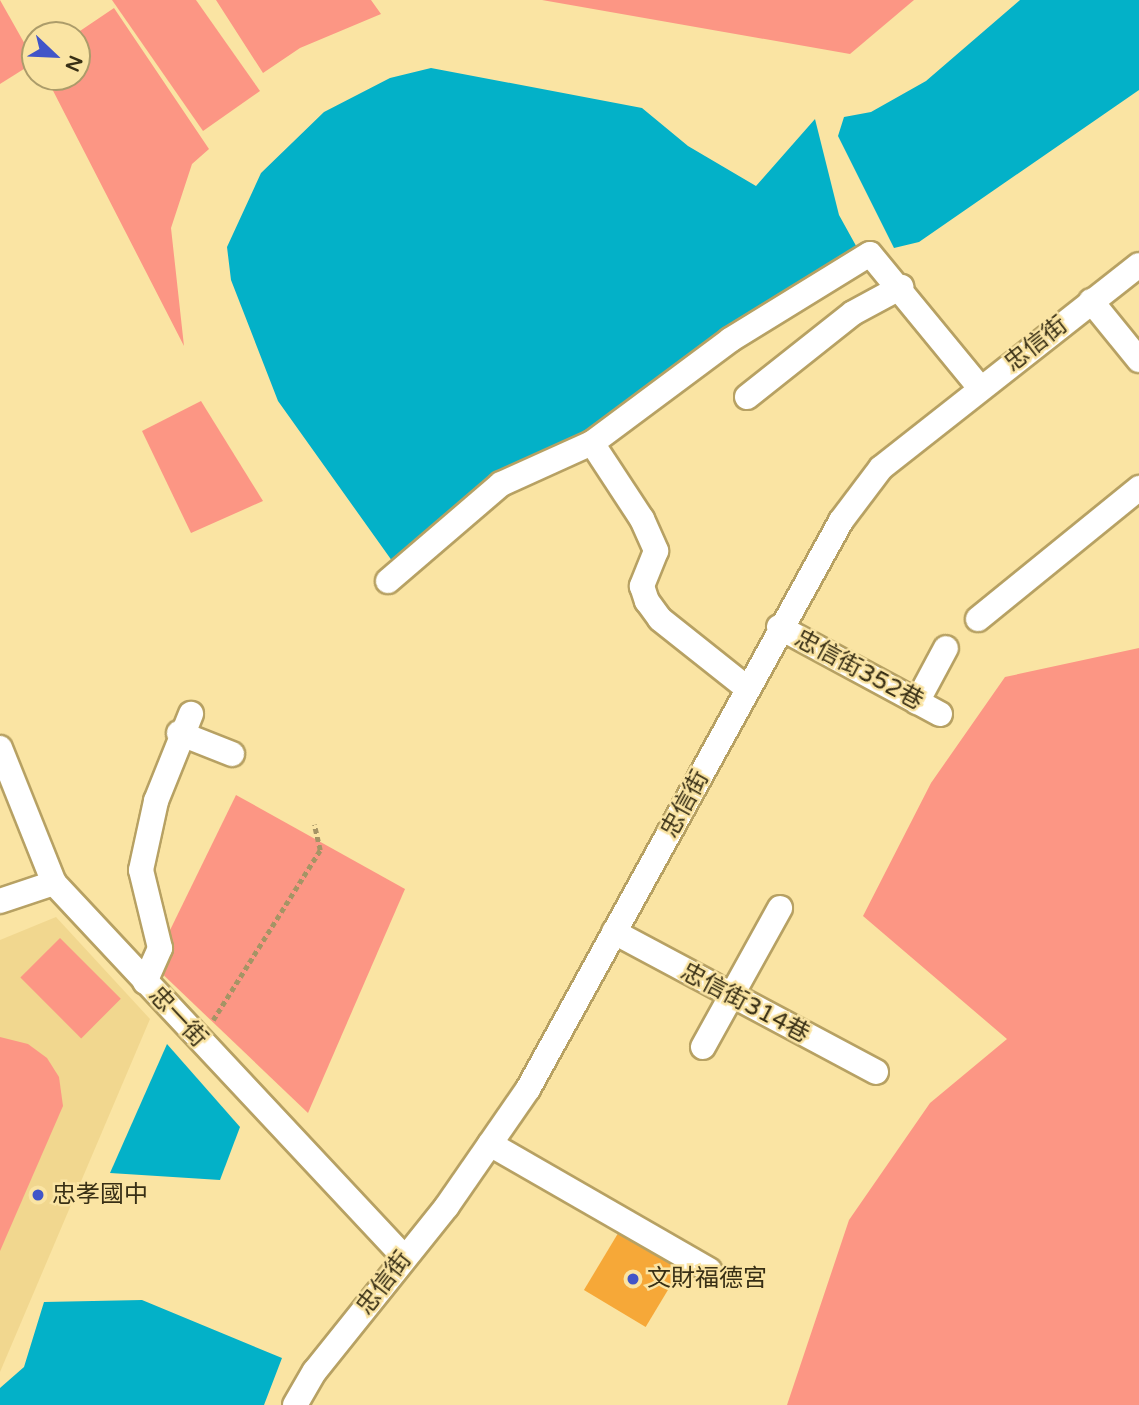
<!DOCTYPE html>
<html>
<head>
<meta charset="utf-8">
<style>
  body { margin:0 }
  #map { position:relative; width:1139px; height:1405px; overflow:hidden; background:#fae4a3; font-family:"Varela Round","Noto Sans TC",sans-serif }
  div>[style] { position:absolute }
  [style*='--x'] { left:calc(var(--x)*1px); top:calc(var(--y)*1px); width:calc(var(--w)*1px); rotate:calc(var(--a)*1deg) }
  .built>* { inset:0; background:#f1d78f }
  .green>* { inset:0; background:#fc9684; transform-origin:0 0 }
  .water>* { inset:0; background:#03b1c8 }
  .building>* { inset:0; background:#f6a838; transform-origin:0 0 }
  .path>* { height:4.5px; margin-top:-2.25px; transform-origin:0; background:repeating-linear-gradient(90deg,#a59465 0 5px,transparent 0 8.5px) }
  .roads { filter:drop-shadow(2px 0 #b7a163) drop-shadow(-2px 0 #b7a163) drop-shadow(0 2px #b7a163) drop-shadow(0 -2px #b7a163) }
  .minor>* { height:24px; margin:-12px; padding:0 12px; transform-origin:12px; border-radius:12px; background:#fff }
  .dots>* { width:19px; height:19px; translate:-50% -50%; box-sizing:border-box; border:4px solid #fae4a3; border-radius:50% }
  span { translate:-50% -50%; white-space:nowrap; text-align:center; line-height:1.15; -webkit-text-stroke:5px #fae4a3; paint-order:stroke }
  .street-label { font-size:24px; color:#382f15 }
  .poi-label { font-size:24px; color:#382f15 }
  .left { translate:0 -50%; text-align:left }
  .north { position:absolute; left:21px; top:21px; width:70px; height:70px; box-sizing:border-box; background:#fae4a3; border:2px solid #ac9c6a; border-radius:50%; rotate:113deg; font-size:19px; font-weight:700; line-height:28px; text-align:center; color:#382f15 }
  .north::after { content:''; display:block; margin:auto; width:24px; height:32px; background:#4155c8; clip-path:polygon(50% 0,100% 100%,50% 72%,0 100%) }
</style>
</head>
<body>
<div id="map">
  <div class="built">
    <i style="clip-path:polygon(56px 917px,150px 1019px,0 1372px,0 940px)"></i>
  </div>
  <div class="green">
    <i style="clip-path:polygon(0 0,35px 62px,0 84px)"></i>
    <i style="clip-path:polygon(112px 0,196px 0,260px 91px,203px 131px)"></i>
    <i style="clip-path:polygon(216px 0,371px 0,381px 14px,300px 48px,263px 73px)"></i>
    <i style="clip-path:polygon(542px 0,914px 0,850px 54px)"></i>
    <i style="clip-path:polygon(114px 8px,209px 149px,192px 164px,171px 228px,184px 346px,46px 77px,77px 77px,74px 35px)"></i>
    <i style="clip-path:polygon(201px 401px,263px 501px,191px 533px,142px 431px)"></i>
    <i style="clip-path:polygon(1139px 648px,1139px 1405px,787px 1405px,849px 1220px,930px 1103px,1007px 1039px,863px 916px,931px 783px,1005px 677px)"></i>
    <i style="clip-path:polygon(236px 795px,405px 889px,308px 1113px,153px 965px)"></i>
    <i style="left:60px;top:938px;width:86px;height:56px;rotate:45deg"></i>
    <i style="clip-path:polygon(0 1037px,28px 1044px,47px 1058px,59px 1077px,63px 1106px,0 1251px)"></i>
  </div>
  <div class="water">
    <i style="clip-path:polygon(1020px 0,1139px 0,1139px 90px,919px 242px,894px 248px,838px 136px,844px 117px,871px 112px,926px 81px)"></i>
    <i style="clip-path:polygon(431px 68px,642px 108px,688px 146px,756px 186px,815px 119px,839px 215px,860px 253px,633px 408px,493px 479px,395px 565px,278px 401px,231px 280px,227px 247px,261px 173px,324px 112px,390px 78px)"></i>
    <i style="clip-path:polygon(167px 1044px,240px 1127px,220px 1180px,110px 1173px)"></i>
    <i style="clip-path:polygon(142px 1300px,282px 1358px,264px 1405px,0 1405px,0 1388px,24px 1367px,44px 1302px)"></i>
  </div>
  <div class="building">
    <i style="left:620px;top:1230px;width:72px;height:70px;rotate:31deg"></i>
  </div>
  <div class="path">
    <i style="--x:213;--y:1020;--w:201;--a:-57.8"></i>
    <i style="--x:320;--y:850;--w:26;--a:-103"></i>
  </div>
  <div class="roads">
    <div class="minor">
      <i style="--x:1091;--y:301;--w:76;--a:50.9"></i>
      <i style="--x:747;--y:397;--w:135;--a:-38.4"></i>
      <i style="--x:853;--y:313;--w:55;--a:-28.4"></i>
      <i style="--x:592;--y:443;--w:91;--a:56.7"></i>
      <i style="--x:642;--y:519;--w:35;--a:66"></i>
      <i style="--x:656;--y:551;--w:38;--a:112"></i>
      <i style="--x:642;--y:586;--w:16;--a:72"></i>
      <i style="--x:647;--y:601;--w:22;--a:54"></i>
      <i style="--x:660;--y:619;--w:112;--a:38.5"></i>
      <i style="--x:388;--y:581;--w:149;--a:-40.6"></i>
      <i style="--x:501;--y:484;--w:100;--a:-24.3"></i>
      <i style="--x:592;--y:443;--w:172;--a:-36.7"></i>
      <i style="--x:730;--y:340;--w:164;--a:-31.6"></i>
      <i style="--x:870;--y:254;--w:173;--a:50.6"></i>
      <i style="--x:978;--y:619;--w:208;--a:-39.1"></i>
      <i style="--x:779;--y:627;--w:183;--a:28.4"></i>
      <i style="--x:917;--y:702;--w:61;--a:-61.8"></i>
      <i style="--x:179;--y:733;--w:57;--a:21.6"></i>
      <i style="--x:0;--y:748;--w:145;--a:68.2"></i>
      <i style="--x:54;--y:883;--w:512;--a:46.9"></i>
      <i style="--x:0;--y:901;--w:57;--a:-18.4"></i>
      <i style="--x:614;--y:932;--w:297;--a:28.1"></i>
      <i style="--x:145;--y:982;--w:37;--a:-66"></i>
      <i style="--x:160;--y:948;--w:80;--a:-103.7"></i>
      <i style="--x:141;--y:870;--w:71;--a:-77.7"></i>
      <i style="--x:156;--y:801;--w:94;--a:-68.1"></i>
      <i style="--x:703;--y:1047;--w:159;--a:-61"></i>
      <i style="--x:490;--y:1144;--w:253;--a:29.9"></i>
      <i style="--x:295;--y:1405;--w:39;--a:-60"></i>
      <i style="--x:315;--y:1371;--w:211;--a:-51.3"></i>
      <i style="--x:447;--y:1206;--w:142;--a:-55.3"></i>
      <i style="--x:528;--y:1089;--w:649;--a:-61.14"></i>
      <i style="--x:841;--y:521;--w:66;--a:-53"></i>
      <i style="--x:881;--y:468;--w:328;--a:-38.2"></i>
    </div>
  </div>
  <div class="dots">
    <i style="left:38px;top:1195px;background:#4155c8"></i>
    <i style="left:633px;top:1279px;background:#4155c8"></i>
  </div>
  <div class="street-label">
    <span style="left:1036px;top:344px;rotate:-38deg">忠信街</span>
    <span style="left:859px;top:670px;rotate:28deg">忠信街352巷</span>
    <span style="left:685px;top:804px;rotate:-61deg">忠信街</span>
    <span style="left:745px;top:1003px;rotate:28deg">忠信街314巷</span>
    <span style="left:178px;top:1017px;rotate:47deg">忠一街</span>
    <span style="left:384px;top:1283px;rotate:-52deg">忠信街</span>
  </div>
  <div class="poi-label">
    <span class="left" style="left:52px;top:1195px">忠孝國中</span>
    <span class="left" style="left:647px;top:1279px">文財福德宮</span>
  </div>
  <div class="north">N</div>
</div>
</body>
</html>
